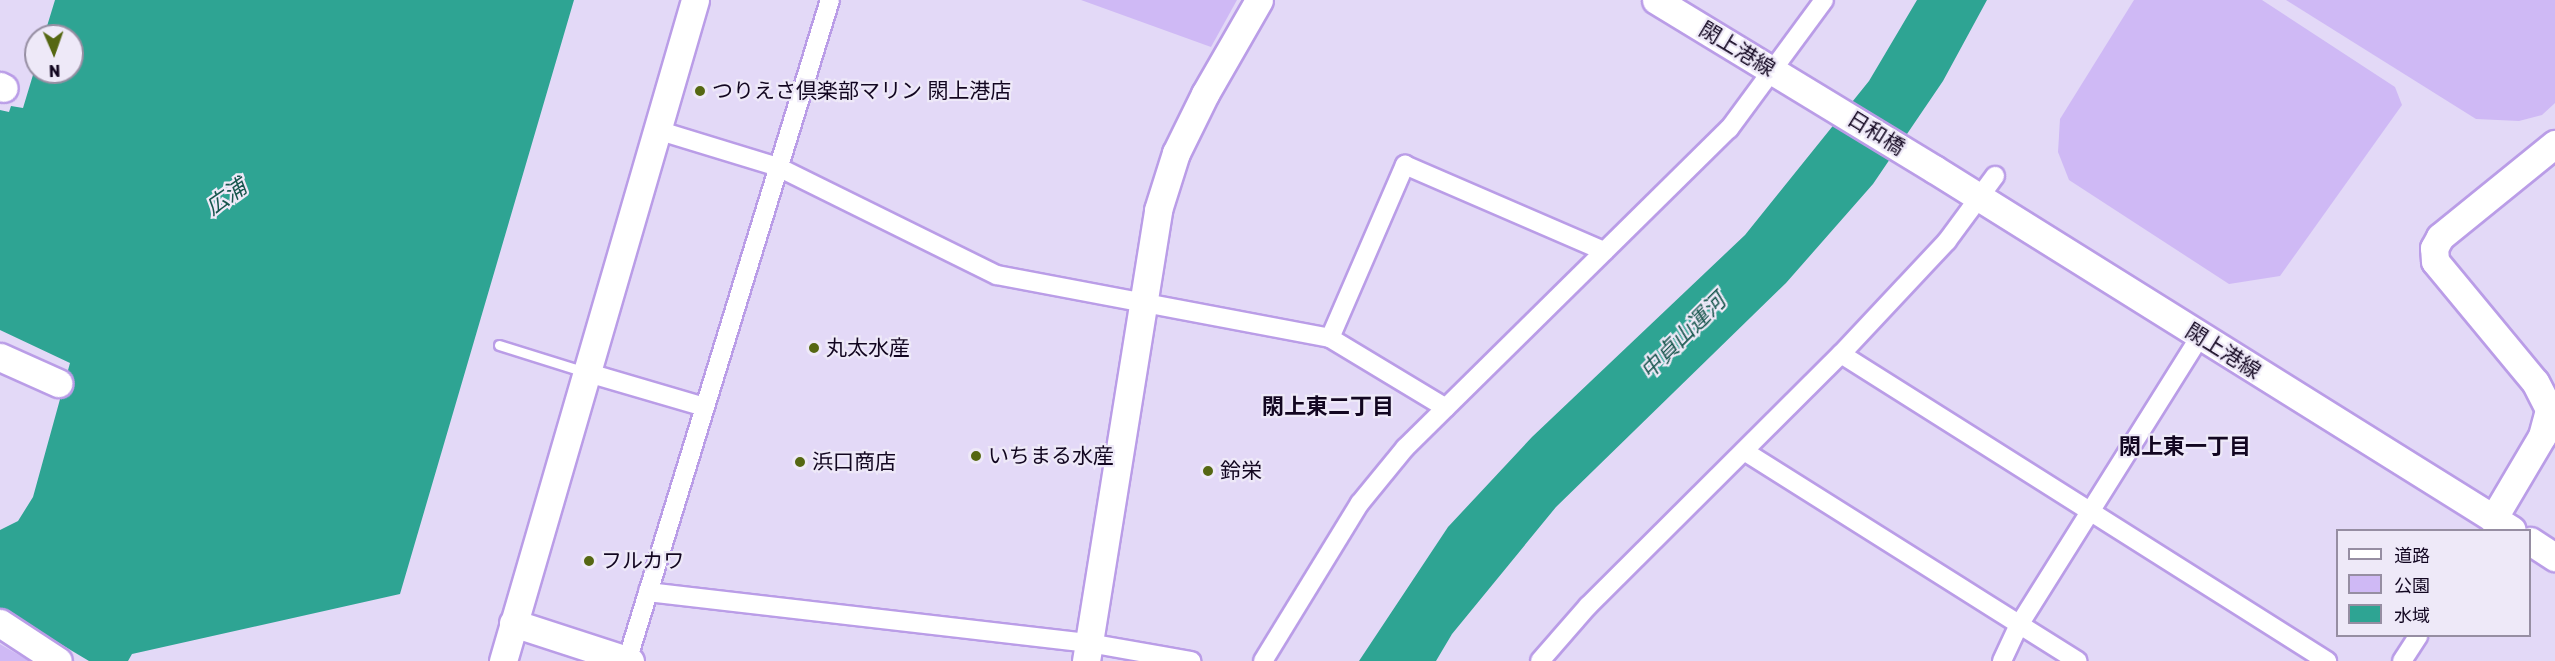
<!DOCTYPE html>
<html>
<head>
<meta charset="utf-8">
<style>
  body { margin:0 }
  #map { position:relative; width:2555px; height:661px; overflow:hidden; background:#e3d9f7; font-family:Rubik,"Noto Sans JP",sans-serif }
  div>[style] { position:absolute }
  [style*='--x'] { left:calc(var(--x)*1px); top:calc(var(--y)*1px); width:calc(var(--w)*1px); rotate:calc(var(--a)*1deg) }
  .green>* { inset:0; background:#cfb9f5 }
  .water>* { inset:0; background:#2ea493 }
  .roads { filter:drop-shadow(2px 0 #ba9de7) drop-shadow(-2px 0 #ba9de7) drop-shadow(0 2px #ba9de7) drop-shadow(0 -2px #ba9de7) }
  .lane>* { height:9px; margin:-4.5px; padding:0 4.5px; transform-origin:4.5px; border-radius:4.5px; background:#fff }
  .street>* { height:18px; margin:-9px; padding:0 9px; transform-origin:9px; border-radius:9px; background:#fff }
  .secondary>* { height:27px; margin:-13.5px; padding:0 13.5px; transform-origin:13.5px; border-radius:13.5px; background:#fff }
  .dots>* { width:16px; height:16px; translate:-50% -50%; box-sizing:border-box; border:3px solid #eee9f8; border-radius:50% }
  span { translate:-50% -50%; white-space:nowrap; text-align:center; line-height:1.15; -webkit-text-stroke:4.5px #eee9f8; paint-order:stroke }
  .street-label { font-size:21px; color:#120620 }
  .poi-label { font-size:21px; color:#120620 }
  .left { translate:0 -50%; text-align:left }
  .water-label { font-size:22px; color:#17564d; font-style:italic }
  .neighbourhood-label { font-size:22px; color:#120620; font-weight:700 }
  .legend { position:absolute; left:2336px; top:529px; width:195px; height:108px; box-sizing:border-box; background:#eee9f8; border:2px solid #968ea2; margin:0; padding:8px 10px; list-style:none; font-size:18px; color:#120620 }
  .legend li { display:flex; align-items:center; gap:12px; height:30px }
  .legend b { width:30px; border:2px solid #968ea2 }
  .north { position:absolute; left:24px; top:24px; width:60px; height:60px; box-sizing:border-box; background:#eee9f8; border:2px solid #968ea2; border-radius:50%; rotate:178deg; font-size:16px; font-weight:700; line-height:24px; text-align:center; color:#120620 }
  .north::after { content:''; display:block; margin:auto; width:21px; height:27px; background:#556712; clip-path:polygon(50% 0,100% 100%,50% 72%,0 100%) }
</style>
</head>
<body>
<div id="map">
  <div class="green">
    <i style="clip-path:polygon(1081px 0,1237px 0,1211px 47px)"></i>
    <i style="clip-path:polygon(2134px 0,2262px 0,2395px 87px,2402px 105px,2280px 276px,2229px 284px,2069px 180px,2058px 152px,2060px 119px)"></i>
    <i style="clip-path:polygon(2286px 0,2555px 0,2555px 103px,2542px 115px,2519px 121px,2476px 119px)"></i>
    <i style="clip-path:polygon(0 644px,29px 661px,0 661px)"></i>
  </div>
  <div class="water">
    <i style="clip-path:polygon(55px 0,574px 0,400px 594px,132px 654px,128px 661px,89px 661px,0 608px,0 530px,18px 521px,33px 497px,70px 363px,0 330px,0 110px,9px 112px,11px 106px,23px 108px,36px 65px,36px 72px,72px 72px,72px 36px,44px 36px)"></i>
    <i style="clip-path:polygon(1917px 0,1987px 0,1943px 81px,1873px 184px,1786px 283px,1556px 507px,1452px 634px,1436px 661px,1359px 661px,1448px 527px,1532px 437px,1745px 235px,1869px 81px)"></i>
  </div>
  <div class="roads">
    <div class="lane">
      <i style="--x:499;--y:345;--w:90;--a:17.4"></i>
    </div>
    <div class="street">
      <i style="--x:657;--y:130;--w:127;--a:17"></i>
      <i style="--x:778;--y:167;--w:244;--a:26.3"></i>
      <i style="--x:997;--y:275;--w:339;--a:10.7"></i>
      <i style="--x:1330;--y:338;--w:135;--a:31.1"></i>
      <i style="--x:1330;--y:338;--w:189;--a:-66.6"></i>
      <i style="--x:1405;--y:165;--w:217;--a:23.4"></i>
      <i style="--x:1841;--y:354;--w:575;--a:32.28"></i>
      <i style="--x:585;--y:372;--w:125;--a:16.3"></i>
      <i style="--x:1744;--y:451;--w:394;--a:32.2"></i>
      <i style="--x:648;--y:592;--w:444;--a:6.6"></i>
      <i style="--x:1089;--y:643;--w:104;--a:10"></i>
      <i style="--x:627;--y:661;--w:691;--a:-72.93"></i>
      <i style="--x:1263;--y:661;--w:185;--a:-58.5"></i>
      <i style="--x:1360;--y:503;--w:71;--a:-50.7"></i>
      <i style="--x:1405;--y:448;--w:455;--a:-44.6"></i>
      <i style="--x:1729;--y:129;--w:160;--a:-53.6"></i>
      <i style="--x:1540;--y:661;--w:73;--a:-48.9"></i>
      <i style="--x:1588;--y:606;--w:357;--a:-44.9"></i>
      <i style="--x:1841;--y:354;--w:155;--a:-46.8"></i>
      <i style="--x:1947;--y:241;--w:81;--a:-53.6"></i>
      <i style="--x:2002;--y:661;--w:40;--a:-65"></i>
      <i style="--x:2019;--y:625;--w:340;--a:-57.9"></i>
      <i style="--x:2402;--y:661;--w:30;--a:-57"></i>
    </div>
    <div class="secondary">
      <i style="--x:1656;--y:0;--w:325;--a:31.3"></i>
      <i style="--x:1934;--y:169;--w:681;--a:31.99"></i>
      <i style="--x:0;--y:86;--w:4;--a:27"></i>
      <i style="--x:0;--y:357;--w:64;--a:24.1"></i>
      <i style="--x:2493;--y:519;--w:96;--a:-59.4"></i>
      <i style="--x:2542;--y:436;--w:28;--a:-75"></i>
      <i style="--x:2549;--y:409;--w:30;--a:-117"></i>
      <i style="--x:2535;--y:382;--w:157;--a:-129.6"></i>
      <i style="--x:2435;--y:261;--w:13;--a:-94"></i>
      <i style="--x:2434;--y:248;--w:13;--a:-61"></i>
      <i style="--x:2440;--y:237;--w:148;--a:-39"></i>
      <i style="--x:2530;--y:541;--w:30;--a:33"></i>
      <i style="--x:0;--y:623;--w:69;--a:33.2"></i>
      <i style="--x:513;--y:623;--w:123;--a:18"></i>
      <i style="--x:503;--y:661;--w:688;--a:-73.8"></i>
      <i style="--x:1086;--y:661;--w:457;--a:-80.9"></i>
      <i style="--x:1158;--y:210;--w:60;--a:-72.5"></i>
      <i style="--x:1176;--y:153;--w:66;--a:-63.8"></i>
      <i style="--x:1205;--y:94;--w:108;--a:-60.1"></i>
    </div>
  </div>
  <div class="dots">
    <i style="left:700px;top:91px;background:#556712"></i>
    <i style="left:814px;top:348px;background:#556712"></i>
    <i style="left:976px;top:456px;background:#556712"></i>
    <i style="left:800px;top:462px;background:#556712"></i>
    <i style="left:1208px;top:471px;background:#556712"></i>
    <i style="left:589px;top:561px;background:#556712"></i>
  </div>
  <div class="street-label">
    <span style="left:1737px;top:49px;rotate:31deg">閖上港線</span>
    <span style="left:1876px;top:133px;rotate:32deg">日和橋</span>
    <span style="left:2223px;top:351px;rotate:32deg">閖上港線</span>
  </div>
  <div class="poi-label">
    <span class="left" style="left:712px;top:91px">つりえさ倶楽部マリン 閖上港店</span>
    <span class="left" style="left:826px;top:348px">丸太水産</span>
    <span class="left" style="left:988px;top:456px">いちまる水産</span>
    <span class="left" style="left:812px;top:462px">浜口商店</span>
    <span class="left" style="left:1220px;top:471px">鈴栄</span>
    <span class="left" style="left:601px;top:561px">フルカワ</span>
  </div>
  <div class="water-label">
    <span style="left:226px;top:197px;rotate:-35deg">広浦</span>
    <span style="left:1683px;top:336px;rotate:-45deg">中貞山運河</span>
  </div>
  <div class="neighbourhood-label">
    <span style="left:1328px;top:407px">閖上東二丁目</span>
    <span style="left:2185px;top:447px">閖上東一丁目</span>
  </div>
  <ul class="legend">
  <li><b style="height:8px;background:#fff"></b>道路</li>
  <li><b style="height:16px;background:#cfb9f5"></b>公園</li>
  <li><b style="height:16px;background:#2ea493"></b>水域</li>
  </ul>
  <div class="north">N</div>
</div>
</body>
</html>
